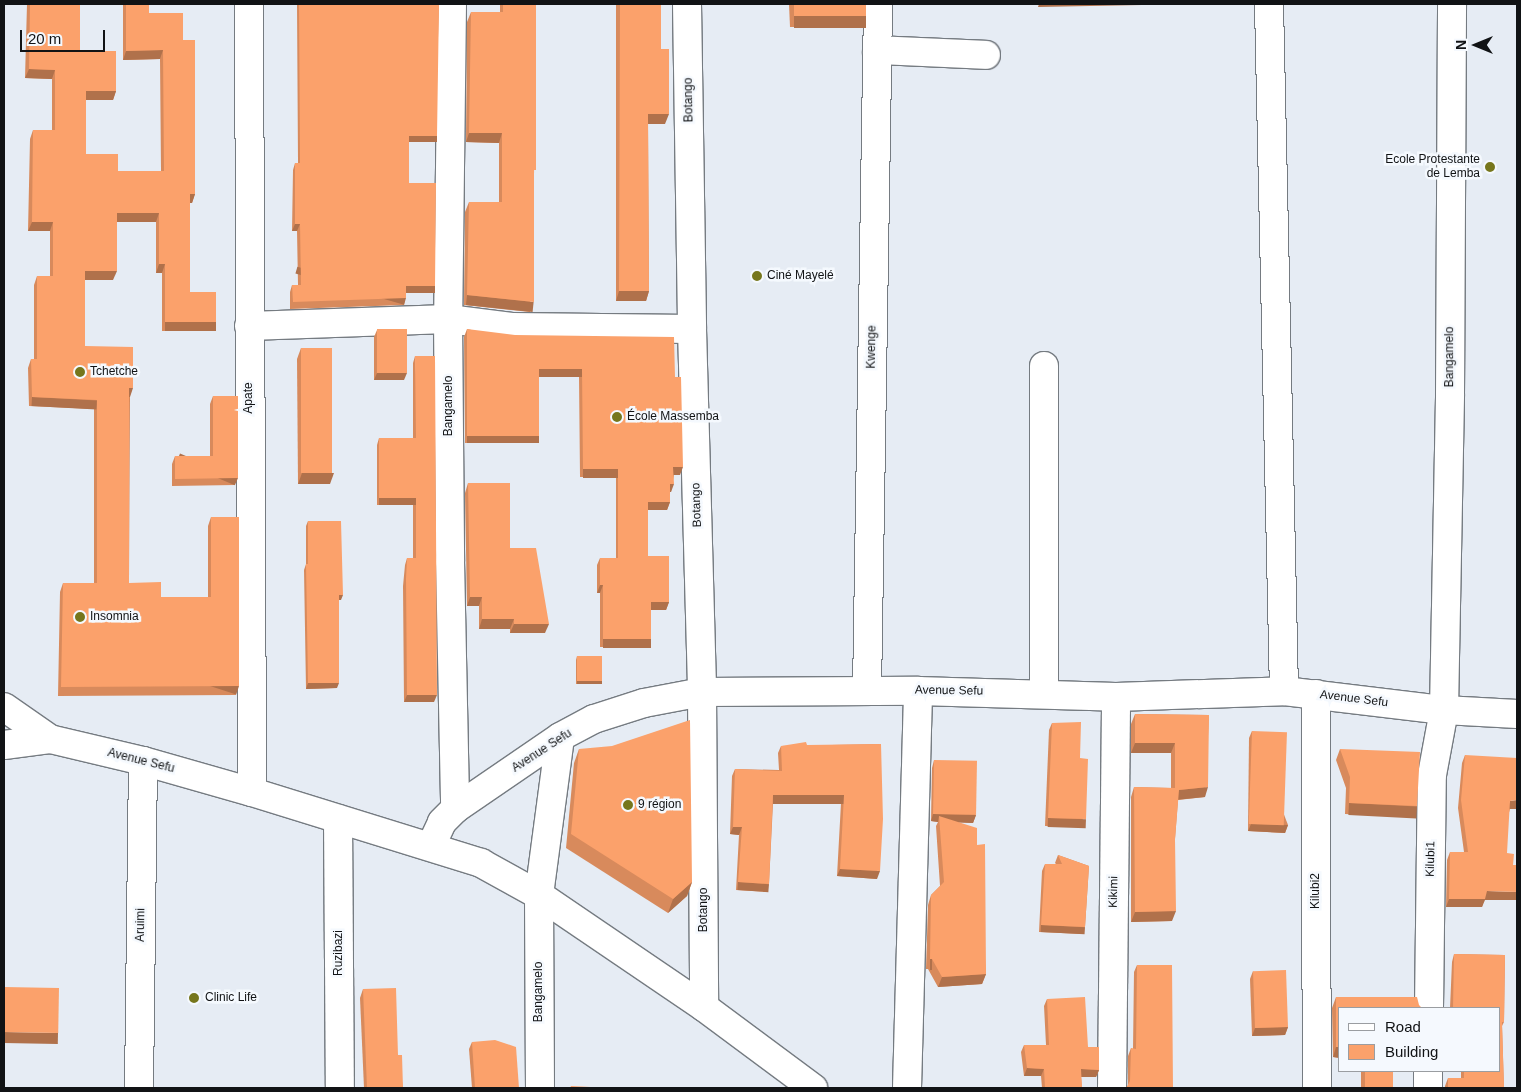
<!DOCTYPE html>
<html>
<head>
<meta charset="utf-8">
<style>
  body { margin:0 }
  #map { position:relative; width:1521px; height:1092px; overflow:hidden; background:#e6ecf4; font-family:Arial,sans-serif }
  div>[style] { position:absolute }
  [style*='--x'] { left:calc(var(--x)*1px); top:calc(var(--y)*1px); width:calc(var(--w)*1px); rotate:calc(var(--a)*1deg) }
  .roads { filter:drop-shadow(1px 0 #757b81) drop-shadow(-1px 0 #757b81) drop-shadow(0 1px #757b81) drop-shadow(0 -1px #757b81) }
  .minor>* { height:28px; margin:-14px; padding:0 14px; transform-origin:14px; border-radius:14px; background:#fff }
  .major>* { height:28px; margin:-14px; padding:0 14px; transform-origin:14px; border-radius:14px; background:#fff }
  .wall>* { inset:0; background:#d88a5c; transform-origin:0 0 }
  .shaded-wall>* { inset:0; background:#b0714b; transform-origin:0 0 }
  .building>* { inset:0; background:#fba16b; transform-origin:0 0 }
  .dots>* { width:14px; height:14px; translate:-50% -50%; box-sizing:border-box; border:2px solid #f5f9fe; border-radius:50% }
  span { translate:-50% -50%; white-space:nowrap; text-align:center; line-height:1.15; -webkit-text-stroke:5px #f5f9fe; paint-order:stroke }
  .street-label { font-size:12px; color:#111315 }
  .poi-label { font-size:12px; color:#111315 }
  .right { translate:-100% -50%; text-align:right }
  .left { translate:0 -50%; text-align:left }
  .frame { position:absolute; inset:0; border:5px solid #111315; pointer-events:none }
  .legend { position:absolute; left:1338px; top:1007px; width:162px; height:65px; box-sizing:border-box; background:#f5f9fe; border:1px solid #9a9da1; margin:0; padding:6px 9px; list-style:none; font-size:15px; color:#111315 }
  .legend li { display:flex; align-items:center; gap:10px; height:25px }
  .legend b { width:25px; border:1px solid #9a9da1 }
  .north { position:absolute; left:1451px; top:20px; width:50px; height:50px; -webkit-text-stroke:4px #f5f9fe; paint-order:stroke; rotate:270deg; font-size:14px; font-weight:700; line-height:20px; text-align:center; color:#111315 }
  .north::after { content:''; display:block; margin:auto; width:18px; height:22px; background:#111315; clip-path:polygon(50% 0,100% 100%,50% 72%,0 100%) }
  .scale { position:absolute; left:20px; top:30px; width:85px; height:22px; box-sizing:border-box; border:2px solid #111315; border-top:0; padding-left:6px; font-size:15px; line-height:18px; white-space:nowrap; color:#111315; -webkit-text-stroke:4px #f5f9fe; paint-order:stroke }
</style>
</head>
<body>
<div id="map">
  <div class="roads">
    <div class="minor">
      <i style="--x:249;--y:4;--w:788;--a:89.78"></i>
      <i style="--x:452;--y:4;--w:315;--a:90.7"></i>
      <i style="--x:448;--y:319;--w:242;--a:89.5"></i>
      <i style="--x:450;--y:561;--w:248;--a:88.8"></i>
      <i style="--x:687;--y:4;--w:325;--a:89.1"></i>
      <i style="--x:692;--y:329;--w:363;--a:88.4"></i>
      <i style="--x:702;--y:692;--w:315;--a:89.6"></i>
      <i style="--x:1269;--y:4;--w:687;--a:88.75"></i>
      <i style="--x:877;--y:50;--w:109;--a:2.6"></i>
      <i style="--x:249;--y:326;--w:199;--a:-2"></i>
      <i style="--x:448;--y:319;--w:64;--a:7.1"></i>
      <i style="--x:512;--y:327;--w:180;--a:0.6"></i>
      <i style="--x:1044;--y:366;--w:327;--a:90"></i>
      <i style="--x:867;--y:691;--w:687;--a:-89.08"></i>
      <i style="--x:1316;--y:694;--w:394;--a:89.9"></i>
      <i style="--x:338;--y:819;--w:269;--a:89.6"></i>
      <i style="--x:431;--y:846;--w:26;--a:-65"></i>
      <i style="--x:442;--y:822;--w:18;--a:-45"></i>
      <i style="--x:455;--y:809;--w:127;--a:-34.4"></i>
      <i style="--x:560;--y:737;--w:38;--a:-28"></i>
      <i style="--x:594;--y:719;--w:52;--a:-17.7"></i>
      <i style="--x:644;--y:703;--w:59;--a:-10.7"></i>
      <i style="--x:702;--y:692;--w:216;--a:-0.3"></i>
      <i style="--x:918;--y:691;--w:198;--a:1.7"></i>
      <i style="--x:1116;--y:697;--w:168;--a:-2"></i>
      <i style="--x:1284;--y:691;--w:161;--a:6.8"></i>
      <i style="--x:1444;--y:710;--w:73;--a:3.1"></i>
      <i style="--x:1429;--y:1008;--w:233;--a:-89.3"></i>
      <i style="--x:1432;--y:775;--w:66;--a:-79.5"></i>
      <i style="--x:1444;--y:710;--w:316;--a:-88.9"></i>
      <i style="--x:1450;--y:394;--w:390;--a:-89.7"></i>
      <i style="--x:139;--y:1088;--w:327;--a:-89.3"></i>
      <i style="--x:540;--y:1088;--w:193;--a:-90.3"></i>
      <i style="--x:539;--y:895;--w:159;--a:-82.4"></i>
      <i style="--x:907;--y:1088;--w:397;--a:-88.4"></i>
      <i style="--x:1112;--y:1088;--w:391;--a:-89.4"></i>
      <i style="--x:1428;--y:1088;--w:17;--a:-90"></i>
    </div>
    <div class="major">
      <i style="--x:4;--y:707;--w:56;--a:34.8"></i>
      <i style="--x:4;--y:745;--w:46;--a:-7.4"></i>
      <i style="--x:50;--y:739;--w:96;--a:13.3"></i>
      <i style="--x:143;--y:761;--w:113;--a:15.9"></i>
      <i style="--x:252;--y:792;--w:240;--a:17.2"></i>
      <i style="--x:481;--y:863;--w:66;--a:28.9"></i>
      <i style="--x:539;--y:895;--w:199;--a:34.2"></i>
      <i style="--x:704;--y:1007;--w:136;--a:36.6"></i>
    </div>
  </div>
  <div class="wall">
    <i style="clip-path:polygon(27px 4px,80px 4px,80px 51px,116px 91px,113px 100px,86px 100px,86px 154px,118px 171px,161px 171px,160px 59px,123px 60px,123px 4px,149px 4px,149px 13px,183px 40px,195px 194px,192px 203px,190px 203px,190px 292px,216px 322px,212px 331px,162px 331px,162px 273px,156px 273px,156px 222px,117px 222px,113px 280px,85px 280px,85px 346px,130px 397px,129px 583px,161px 597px,208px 597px,208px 526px,211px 517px,236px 695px,58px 696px,60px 592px,63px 583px,94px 583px,94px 409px,29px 406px,28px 368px,31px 359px,34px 359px,34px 285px,37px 276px,50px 276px,50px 231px,28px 231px,30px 139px,33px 130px,52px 130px,52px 79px,25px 78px)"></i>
    <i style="clip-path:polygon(297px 4px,439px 4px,435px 142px,409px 142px,409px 183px,433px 293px,406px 293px,404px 305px,290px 309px,290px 292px,292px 285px,298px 285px,297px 231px,292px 231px,293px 170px,295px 163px,298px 163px)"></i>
    <i style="clip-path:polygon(500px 4px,536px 4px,534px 176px,530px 312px,464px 305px,465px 212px,469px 202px,499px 202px,499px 143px,466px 142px,467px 22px,471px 12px,500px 12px)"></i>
    <i style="clip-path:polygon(616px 4px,661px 4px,661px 49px,665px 124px,648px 124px,649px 291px,646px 301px,616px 301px)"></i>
    <i style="clip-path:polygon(789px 4px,866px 4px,866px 16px,862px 27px,790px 27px)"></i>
    <i style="clip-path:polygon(467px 329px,675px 377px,680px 475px,674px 475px,671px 492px,670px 492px,670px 502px,667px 510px,648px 510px,648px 556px,669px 602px,666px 610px,651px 610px,648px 647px,600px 647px,600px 593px,597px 593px,597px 565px,600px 558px,616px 558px,616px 477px,580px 477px,579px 376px,539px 376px,536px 443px,465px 443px,464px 337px)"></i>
    <i style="clip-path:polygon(377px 330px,404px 380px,374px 380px,374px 337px)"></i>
    <i style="clip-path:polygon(301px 348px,330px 484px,298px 484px,297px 359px)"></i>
    <i style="clip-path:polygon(415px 356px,434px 702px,404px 702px,403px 586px,405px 565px,407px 558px,413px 558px,413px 505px,377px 505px,377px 445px,379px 438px,413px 438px,413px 363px)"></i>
    <i style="clip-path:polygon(213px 396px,235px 485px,172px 486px,172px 464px,175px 456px,210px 456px,210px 404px)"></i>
    <i style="clip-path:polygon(468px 483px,510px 548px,545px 633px,510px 633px,510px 629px,479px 629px,479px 606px,467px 606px,465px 493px)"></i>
    <i style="clip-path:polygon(308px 521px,341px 600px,339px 600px,337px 688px,306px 689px,304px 570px,306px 564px,306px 526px)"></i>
    <i style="clip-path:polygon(577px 656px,602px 681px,601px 684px,576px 684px,576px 660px)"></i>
    <i style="clip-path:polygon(1135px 714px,1209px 715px,1205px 797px,1178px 800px,1175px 839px,1172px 921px,1131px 922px,1131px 797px,1134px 787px,1171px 788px,1171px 753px,1131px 753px,1131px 724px)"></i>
    <i style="clip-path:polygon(1052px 723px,1080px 758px,1083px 827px,1045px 826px,1049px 730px)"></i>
    <i style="clip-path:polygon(1252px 731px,1288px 825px,1285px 833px,1248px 831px,1249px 738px)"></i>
    <i style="clip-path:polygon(881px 744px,877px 879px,837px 876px,841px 803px,773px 803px,769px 884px,766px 892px,736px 890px,739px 835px,730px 834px,732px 776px,735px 769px,779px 770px,778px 753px,781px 746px)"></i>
    <i style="clip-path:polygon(579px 749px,692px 882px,687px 896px,668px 913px,566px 848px,574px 763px)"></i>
    <i style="clip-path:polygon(1340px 749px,1417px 806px,1413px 817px,1345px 814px,1346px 788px,1336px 760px)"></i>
    <i style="clip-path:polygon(1465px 755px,1510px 809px,1482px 907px,1446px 907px,1447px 860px,1450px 852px,1464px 852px,1458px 808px,1462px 763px)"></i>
    <i style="clip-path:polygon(934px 760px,976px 815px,973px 823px,959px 822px,977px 845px,986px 974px,982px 984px,938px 987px,928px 969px,926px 969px,928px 905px,931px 895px,940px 886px,936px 826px,938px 822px,931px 821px,932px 768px)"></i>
    <i style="clip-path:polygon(1058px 855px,1089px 866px,1085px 927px,1083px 934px,1039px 932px,1042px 871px,1045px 864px,1056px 864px,1055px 863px)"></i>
    <i style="clip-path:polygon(1454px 954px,1505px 955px,1504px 1022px,1502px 1026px,1504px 1088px,1445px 1088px,1445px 1086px,1448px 1078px,1461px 1078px,1461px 1071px,1500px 1071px,1500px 1008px,1450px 1008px,1452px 962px)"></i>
    <i style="clip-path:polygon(1137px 965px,1173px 1088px,1128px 1086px,1128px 1056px,1131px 1048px,1133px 1049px,1134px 972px)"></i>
    <i style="clip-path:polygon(1253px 971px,1288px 1027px,1285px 1035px,1252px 1036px,1250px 979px)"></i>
    <i style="clip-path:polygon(363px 989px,398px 1055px,403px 1088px,364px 1088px,360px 998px)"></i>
    <i style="clip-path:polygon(1336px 997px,1419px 1005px,1340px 1008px,1340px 1058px,1333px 1057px,1332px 1008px)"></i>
    <i style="clip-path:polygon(1047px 999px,1088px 1047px,1099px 1070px,1096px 1077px,1081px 1077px,1082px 1088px,1042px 1088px,1041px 1076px,1024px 1076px,1021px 1052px,1024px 1045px,1046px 1045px,1044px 1006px)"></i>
    <i style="clip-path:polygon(472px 1042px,519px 1088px,472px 1088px,469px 1049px)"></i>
    <i style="left:1361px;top:1071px;width:32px;height:17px"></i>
  </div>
  <div class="shaded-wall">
    <i style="clip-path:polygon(1039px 4px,1194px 4px,1038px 7px)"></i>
    <i style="left:794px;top:16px;width:72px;height:12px"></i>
    <i style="clip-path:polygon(163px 50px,160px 59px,123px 60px,126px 51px)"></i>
    <i style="clip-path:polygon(29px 69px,55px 70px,52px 79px,25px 78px)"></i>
    <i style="clip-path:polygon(86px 91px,116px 91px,113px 100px,83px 100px)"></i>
    <i style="clip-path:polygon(648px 114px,669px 114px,665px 124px,644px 124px)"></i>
    <i style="clip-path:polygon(469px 133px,502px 133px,499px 143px,466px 142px)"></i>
    <i style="left:409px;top:136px;width:28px;height:6px"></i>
    <i style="clip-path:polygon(190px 194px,195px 194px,192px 203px,187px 203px)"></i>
    <i style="clip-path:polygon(117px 213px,159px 213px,156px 222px,113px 222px)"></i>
    <i style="clip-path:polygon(32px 222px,53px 222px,50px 231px,28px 231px)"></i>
    <i style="clip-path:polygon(295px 224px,300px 224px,297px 231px,292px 231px)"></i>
    <i style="clip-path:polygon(159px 264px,165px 264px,162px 273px,156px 273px)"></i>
    <i style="clip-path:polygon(85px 271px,117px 271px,113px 280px,82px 280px)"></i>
    <i style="left:406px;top:286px;width:29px;height:7px"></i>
    <i style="clip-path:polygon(619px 291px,649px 291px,646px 301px,616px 301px)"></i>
    <i style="left:467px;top:295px;width:67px;height:10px;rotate:6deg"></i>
    <i style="left:406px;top:298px;width:7px;height:113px;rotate:106deg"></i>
    <i style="left:165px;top:322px;width:51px;height:9px"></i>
    <i style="left:539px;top:369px;width:43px;height:8px"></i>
    <i style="clip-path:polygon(377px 373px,407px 373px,404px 380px,374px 380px)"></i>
    <i style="clip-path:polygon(129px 388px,133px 388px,130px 397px,126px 397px)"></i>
    <i style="left:32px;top:397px;width:65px;height:9px;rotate:3deg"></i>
    <i style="left:467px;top:436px;width:72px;height:7px"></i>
    <i style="clip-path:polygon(673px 467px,683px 467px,680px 475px,671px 475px)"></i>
    <i style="left:583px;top:469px;width:35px;height:9px"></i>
    <i style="clip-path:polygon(302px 473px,334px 473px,330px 484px,298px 484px)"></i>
    <i style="left:238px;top:478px;width:8px;height:63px;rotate:113deg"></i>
    <i style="clip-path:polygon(670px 484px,674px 484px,671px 492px,667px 492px)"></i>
    <i style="left:379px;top:498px;width:37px;height:7px"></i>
    <i style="clip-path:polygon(648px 502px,670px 502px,667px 510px,645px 510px)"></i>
    <i style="clip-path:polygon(600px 585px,603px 585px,600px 593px,597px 593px)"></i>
    <i style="clip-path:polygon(339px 595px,343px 595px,341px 600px,337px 600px)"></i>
    <i style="clip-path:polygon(470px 597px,482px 597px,479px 606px,467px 606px)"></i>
    <i style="clip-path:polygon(651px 602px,669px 602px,666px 610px,648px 610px)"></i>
    <i style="clip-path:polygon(482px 619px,514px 619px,510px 629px,479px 629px)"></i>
    <i style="clip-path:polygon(514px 624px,549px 624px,545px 633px,510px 633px)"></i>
    <i style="left:603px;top:639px;width:48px;height:9px"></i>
    <i style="left:577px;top:681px;width:25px;height:3px"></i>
    <i style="clip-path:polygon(308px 683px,339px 683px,337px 688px,306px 689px)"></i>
    <i style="left:239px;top:686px;width:9px;height:178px;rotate:108deg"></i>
    <i style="clip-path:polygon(407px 695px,437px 695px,434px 702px,404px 702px)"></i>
    <i style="clip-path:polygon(1135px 743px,1175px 743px,1171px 753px,1131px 753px)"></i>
    <i style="clip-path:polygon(1208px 787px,1205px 797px,1175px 800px,1179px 790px)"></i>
    <i style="left:773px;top:795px;width:71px;height:9px"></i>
    <i style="clip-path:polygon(1517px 800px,1517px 809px,1507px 809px,1510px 801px)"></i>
    <i style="left:1349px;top:803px;width:68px;height:12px;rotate:3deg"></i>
    <i style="clip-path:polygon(933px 814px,976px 815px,973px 823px,940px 822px,939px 816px,938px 822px,931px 821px)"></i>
    <i style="left:1048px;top:818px;width:38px;height:9px;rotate:2deg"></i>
    <i style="clip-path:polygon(1251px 824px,1288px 825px,1285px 833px,1248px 831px)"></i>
    <i style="clip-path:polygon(733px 827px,742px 827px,739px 835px,730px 834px)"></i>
    <i style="clip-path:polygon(840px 869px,880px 871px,877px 879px,837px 876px)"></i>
    <i style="clip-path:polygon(692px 882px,687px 896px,668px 913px,673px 899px)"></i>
    <i style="left:738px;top:882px;width:31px;height:8px;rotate:4deg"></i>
    <i style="clip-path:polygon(1487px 891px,1517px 892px,1517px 900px,1485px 900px,1482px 907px,1446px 907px,1449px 899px)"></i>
    <i style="clip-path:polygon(1176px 911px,1172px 921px,1131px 922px,1135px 912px)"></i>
    <i style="left:1041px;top:925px;width:44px;height:7px;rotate:3deg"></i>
    <i style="left:930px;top:959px;width:2px;height:11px"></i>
    <i style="clip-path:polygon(986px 974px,982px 984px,938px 987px,942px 977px)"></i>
    <i style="clip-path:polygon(1288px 1027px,1285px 1035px,1252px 1036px,1255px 1028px)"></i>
    <i style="left:4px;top:1032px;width:54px;height:11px;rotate:1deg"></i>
    <i style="clip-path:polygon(1336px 1047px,1340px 1047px,1340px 1058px,1333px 1057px)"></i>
    <i style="clip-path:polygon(1027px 1068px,1044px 1069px,1041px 1076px,1024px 1076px)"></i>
    <i style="clip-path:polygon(1081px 1069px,1099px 1070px,1096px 1077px,1078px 1077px)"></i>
  </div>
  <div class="building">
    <i style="clip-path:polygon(30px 4px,80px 4px,80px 51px,116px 51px,116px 91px,86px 91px,86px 154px,118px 154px,118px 171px,164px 171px,163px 50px,126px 51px,126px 4px,149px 4px,149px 13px,183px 13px,183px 40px,195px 40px,195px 194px,190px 194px,190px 292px,216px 292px,216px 322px,165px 322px,165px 264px,159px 264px,159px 213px,117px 213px,117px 271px,85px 271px,85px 346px,133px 347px,133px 388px,129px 388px,129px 583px,161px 582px,161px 597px,211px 597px,211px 517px,239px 517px,239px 686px,61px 687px,63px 583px,97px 583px,97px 400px,32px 397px,31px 359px,37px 359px,37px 276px,53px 276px,53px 222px,32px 222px,33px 130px,55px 130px,55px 70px,29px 69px)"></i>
    <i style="clip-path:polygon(299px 4px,439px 4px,437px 136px,409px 136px,409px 183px,436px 183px,435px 286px,406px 286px,406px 298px,293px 302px,292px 285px,301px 285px,300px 224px,295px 224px,295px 163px,300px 163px)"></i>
    <i style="clip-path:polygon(503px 4px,536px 4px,536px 170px,534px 170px,534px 302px,467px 295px,469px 202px,502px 202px,502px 133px,469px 133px,471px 12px,503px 12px)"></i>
    <i style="clip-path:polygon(620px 4px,661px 4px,661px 49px,669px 49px,669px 114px,648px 114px,649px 291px,619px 291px)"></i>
    <i style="left:794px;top:4px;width:72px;height:12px"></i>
    <i style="left:407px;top:329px;width:44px;height:30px;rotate:90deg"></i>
    <i style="clip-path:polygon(467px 329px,515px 335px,674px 337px,675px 377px,681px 377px,683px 467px,673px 467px,674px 484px,670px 484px,670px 502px,648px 502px,648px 556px,669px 556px,669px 602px,651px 602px,651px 639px,603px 639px,603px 585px,600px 585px,600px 558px,618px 558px,618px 469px,583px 469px,582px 369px,539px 369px,539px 436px,467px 436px)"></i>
    <i style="left:301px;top:348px;width:31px;height:125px"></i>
    <i style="clip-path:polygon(415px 356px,435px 356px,437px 695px,407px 695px,406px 579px,407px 558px,416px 558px,416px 498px,379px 498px,379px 438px,416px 438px)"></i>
    <i style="clip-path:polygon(213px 396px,238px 396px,238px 478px,175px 479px,175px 456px,213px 456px)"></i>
    <i style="clip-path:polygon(468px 483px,510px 483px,510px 548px,536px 548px,549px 624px,514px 624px,514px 619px,482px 619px,482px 597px,470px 597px)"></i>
    <i style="clip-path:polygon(308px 521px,341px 521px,343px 595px,339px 595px,339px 683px,308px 683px,306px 564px,308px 564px)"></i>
    <i style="left:577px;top:656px;width:25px;height:25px"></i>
    <i style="clip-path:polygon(1135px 714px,1209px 715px,1208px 787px,1179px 790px,1175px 839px,1176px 911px,1135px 912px,1134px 787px,1175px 788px,1175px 743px,1135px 743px)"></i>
    <i style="clip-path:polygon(690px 720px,692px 882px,673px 899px,571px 834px,579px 749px,612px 746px)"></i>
    <i style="clip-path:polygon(1081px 722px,1080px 758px,1088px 759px,1086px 819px,1048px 818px,1052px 723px)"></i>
    <i style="left:1252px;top:731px;width:35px;height:93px;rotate:2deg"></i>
    <i style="clip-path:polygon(806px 742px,807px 745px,881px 744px,883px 819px,880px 871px,840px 869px,844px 795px,773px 795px,769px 884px,738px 882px,742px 827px,733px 827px,735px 769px,782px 771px,781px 746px)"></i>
    <i style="clip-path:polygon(1340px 749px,1420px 752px,1417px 806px,1349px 803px,1350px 777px)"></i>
    <i style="clip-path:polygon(1465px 755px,1517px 758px,1517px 800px,1510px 801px,1507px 853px,1514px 854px,1513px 865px,1517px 865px,1517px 892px,1487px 891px,1485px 899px,1449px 899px,1450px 852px,1468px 852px,1461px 800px)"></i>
    <i style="left:934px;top:760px;width:43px;height:54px;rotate:1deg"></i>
    <i style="clip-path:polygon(939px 816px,977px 828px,977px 845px,985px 844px,986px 974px,942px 977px,932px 959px,930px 959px,931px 895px,944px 882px)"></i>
    <i style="clip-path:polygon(1058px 855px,1089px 866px,1085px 927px,1041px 925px,1045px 864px,1062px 864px)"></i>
    <i style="clip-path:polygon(1454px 954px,1505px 955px,1504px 1022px,1502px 1022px,1504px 1088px,1448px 1088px,1448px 1078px,1464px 1078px,1464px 1071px,1500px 1071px,1500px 1008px,1453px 1008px)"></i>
    <i style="clip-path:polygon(1137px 965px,1172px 965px,1173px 1088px,1126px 1088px,1130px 1081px,1131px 1048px,1136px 1049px)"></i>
    <i style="left:1286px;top:970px;width:57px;height:33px;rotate:88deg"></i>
    <i style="left:4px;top:987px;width:55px;height:45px;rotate:1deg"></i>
    <i style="clip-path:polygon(396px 988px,398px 1055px,402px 1055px,403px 1088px,367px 1088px,363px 989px)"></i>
    <i style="clip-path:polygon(1085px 997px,1088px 1047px,1099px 1047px,1099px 1070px,1081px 1069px,1082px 1088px,1045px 1088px,1044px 1069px,1027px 1068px,1024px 1045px,1049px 1045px,1047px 999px)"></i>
    <i style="clip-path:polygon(1336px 997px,1417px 997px,1419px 1005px,1422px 1008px,1340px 1008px,1340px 1047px,1336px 1047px)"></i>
    <i style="clip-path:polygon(495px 1040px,516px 1047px,519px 1088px,475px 1088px,472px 1042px)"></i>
    <i style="left:1365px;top:1071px;width:28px;height:17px"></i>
    <i style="clip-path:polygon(571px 1086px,610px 1088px,570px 1088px)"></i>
  </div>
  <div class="dots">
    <i style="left:1490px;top:167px;background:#76761c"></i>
    <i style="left:757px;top:276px;background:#76761c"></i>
    <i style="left:80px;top:372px;background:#76761c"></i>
    <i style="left:617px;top:417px;background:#76761c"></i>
    <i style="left:80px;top:617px;background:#76761c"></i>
    <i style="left:628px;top:805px;background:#76761c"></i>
    <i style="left:194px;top:998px;background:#76761c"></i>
  </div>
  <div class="street-label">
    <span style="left:689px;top:100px;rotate:-91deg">Botango</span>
    <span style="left:872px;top:347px;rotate:-89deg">Kwenge</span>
    <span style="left:1450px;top:357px;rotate:-90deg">Bangamelo</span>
    <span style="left:249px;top:398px;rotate:-90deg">Apate</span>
    <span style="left:449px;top:406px;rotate:-90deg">Bangamelo</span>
    <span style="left:697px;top:505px;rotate:-92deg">Botango</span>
    <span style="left:949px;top:691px;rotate:1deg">Avenue Sefu</span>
    <span style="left:1354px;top:699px;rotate:7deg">Avenue Sefu</span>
    <span style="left:542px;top:751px;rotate:-33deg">Avenue Sefu</span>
    <span style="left:141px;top:761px;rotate:14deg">Avenue Sefu</span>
    <span style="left:1431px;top:859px;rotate:-89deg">Kilubi1</span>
    <span style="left:1316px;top:891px;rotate:-90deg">Kilubi2</span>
    <span style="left:1114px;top:892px;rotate:-89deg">Kikimi</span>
    <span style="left:704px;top:910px;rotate:-90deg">Botango</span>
    <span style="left:141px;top:925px;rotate:-89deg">Aruimi</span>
    <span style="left:339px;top:953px;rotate:-90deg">Ruzibazi</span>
    <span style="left:539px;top:992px;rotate:-90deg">Bangamelo</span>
  </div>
  <div class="poi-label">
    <span class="right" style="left:1480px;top:167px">Ecole Protestante<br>de Lemba</span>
    <span class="left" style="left:767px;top:276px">Ciné Mayelé</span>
    <span class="left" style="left:90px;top:372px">Tchetche</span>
    <span class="left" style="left:627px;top:417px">École Massemba</span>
    <span class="left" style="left:90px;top:617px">Insomnia</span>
    <span class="left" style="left:638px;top:805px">9 région</span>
    <span class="left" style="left:205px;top:998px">Clinic Life</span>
  </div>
  <div class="frame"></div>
  <ul class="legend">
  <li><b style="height:6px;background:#fff"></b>Road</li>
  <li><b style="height:14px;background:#fba16b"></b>Building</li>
  </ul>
  <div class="north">N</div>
  <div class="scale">20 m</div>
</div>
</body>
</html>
